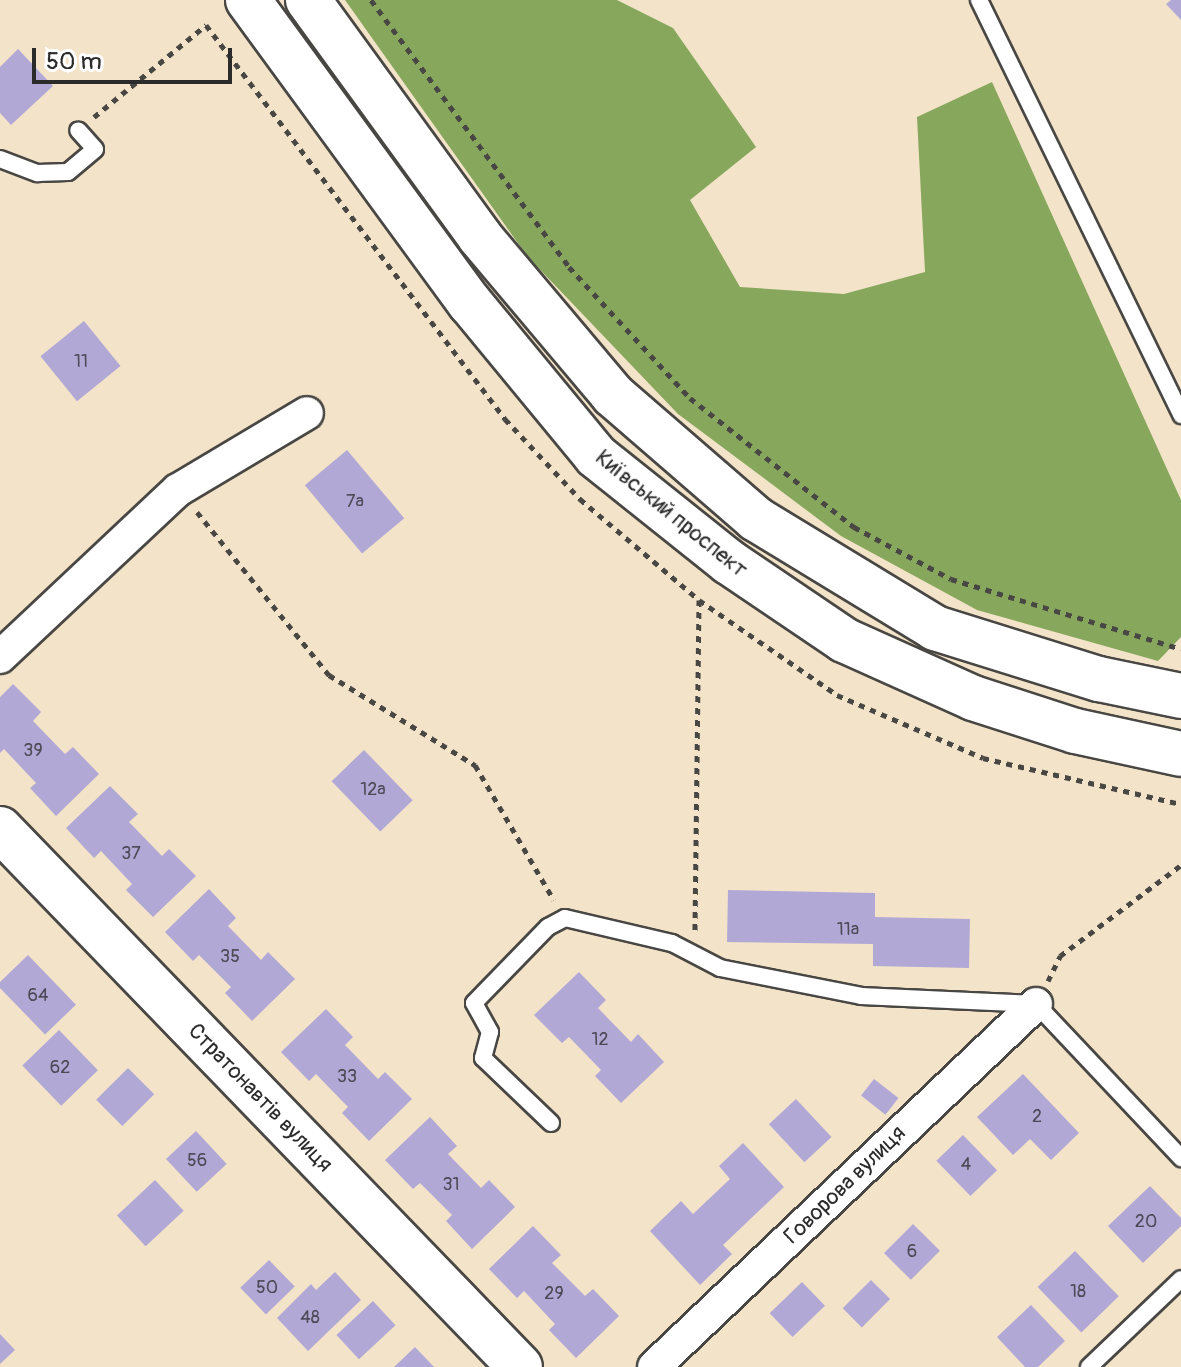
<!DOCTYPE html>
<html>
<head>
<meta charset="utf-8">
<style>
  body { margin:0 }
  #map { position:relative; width:1181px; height:1367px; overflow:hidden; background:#f3e3c9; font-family:Pangolin,sans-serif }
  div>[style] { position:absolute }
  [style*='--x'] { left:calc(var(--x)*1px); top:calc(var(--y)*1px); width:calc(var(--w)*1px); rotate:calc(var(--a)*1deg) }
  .forest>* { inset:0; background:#87a85c }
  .building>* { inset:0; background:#b1a8d6; transform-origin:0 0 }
  .path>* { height:5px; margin-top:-2.5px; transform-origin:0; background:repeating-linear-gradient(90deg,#494743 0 6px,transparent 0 12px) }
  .roads { filter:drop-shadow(2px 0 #494743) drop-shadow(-2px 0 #494743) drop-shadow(0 2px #494743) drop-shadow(0 -2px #494743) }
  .service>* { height:16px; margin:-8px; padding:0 8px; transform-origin:8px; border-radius:8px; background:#fff }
  .minor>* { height:32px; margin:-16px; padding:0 16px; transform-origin:16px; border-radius:16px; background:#fff }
  .primary>* { height:44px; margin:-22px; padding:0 22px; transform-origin:22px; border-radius:22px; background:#fff }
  span { translate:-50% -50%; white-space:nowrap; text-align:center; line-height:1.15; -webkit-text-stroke:8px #fff; paint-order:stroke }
  .number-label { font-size:18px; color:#4c4a56 }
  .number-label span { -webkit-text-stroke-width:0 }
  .street-label { font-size:22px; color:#2b2b2b }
  .scale { position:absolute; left:32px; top:48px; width:200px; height:36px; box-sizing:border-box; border:4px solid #2b2b2b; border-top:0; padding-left:10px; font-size:24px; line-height:28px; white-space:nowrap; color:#2b2b2b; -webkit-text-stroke:6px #fff; paint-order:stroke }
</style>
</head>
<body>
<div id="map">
  <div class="forest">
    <i style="clip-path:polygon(345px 0,617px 0,673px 28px,756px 147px,690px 200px,740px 287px,844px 294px,925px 272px,917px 117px,992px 82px,1181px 500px,1181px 637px,1158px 661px,977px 610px,841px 536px,678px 414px,527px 256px)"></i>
  </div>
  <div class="building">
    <i style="clip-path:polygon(1171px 0,1181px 0,1181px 20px,1166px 4px)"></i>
    <i style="clip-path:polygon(18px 49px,53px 86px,11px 125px,0 113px,0 67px)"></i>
    <i style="left:84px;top:321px;width:58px;height:56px;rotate:51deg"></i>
    <i style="left:347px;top:450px;width:89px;height:55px;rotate:50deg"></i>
    <i style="clip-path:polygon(13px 684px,41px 712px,33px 721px,65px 754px,73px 747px,99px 774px,56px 816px,30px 788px,36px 783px,4px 749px,0 753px,0 697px)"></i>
    <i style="left:364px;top:750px;width:70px;height:45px;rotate:46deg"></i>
    <i style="clip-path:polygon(110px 786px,138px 814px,129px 822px,162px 856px,169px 849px,196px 876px,153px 917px,126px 890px,132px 884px,101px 851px,94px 858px,66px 828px)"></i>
    <i style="clip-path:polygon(209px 889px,236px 918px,228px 926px,261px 960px,268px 952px,295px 979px,252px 1021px,225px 993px,231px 987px,199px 955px,193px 961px,165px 932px)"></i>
    <i style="clip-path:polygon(728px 890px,875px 893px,875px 917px,970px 919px,969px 968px,873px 966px,873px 944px,727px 942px)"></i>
    <i style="left:28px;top:955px;width:69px;height:43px;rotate:46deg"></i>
    <i style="clip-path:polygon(579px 972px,606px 1000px,598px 1008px,631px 1042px,638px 1034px,664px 1062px,621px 1103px,595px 1076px,601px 1070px,569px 1037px,562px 1043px,534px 1015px)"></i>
    <i style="clip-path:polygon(326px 1009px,353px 1037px,345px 1045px,378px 1079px,385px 1072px,412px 1099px,369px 1141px,342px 1113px,348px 1107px,316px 1074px,309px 1081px,281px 1052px)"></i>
    <i style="left:59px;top:1030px;width:56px;height:51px;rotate:46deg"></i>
    <i style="left:128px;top:1068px;width:37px;height:45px;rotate:45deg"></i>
    <i style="clip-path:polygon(1023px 1074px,1079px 1133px,1051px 1160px,1030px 1139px,1013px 1155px,977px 1117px)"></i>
    <i style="left:874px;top:1079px;width:31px;height:21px;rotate:38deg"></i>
    <i style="left:796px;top:1099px;width:52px;height:37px;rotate:47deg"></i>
    <i style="clip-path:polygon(430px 1117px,457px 1146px,448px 1154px,481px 1188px,489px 1180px,515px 1207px,472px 1249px,446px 1221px,452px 1215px,420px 1183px,413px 1189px,385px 1160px)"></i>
    <i style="left:196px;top:1131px;width:45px;height:41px;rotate:47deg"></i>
    <i style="left:963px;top:1135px;width:49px;height:37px;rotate:46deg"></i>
    <i style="clip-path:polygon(743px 1143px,784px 1187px,723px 1245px,732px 1254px,700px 1285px,650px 1231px,681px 1201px,693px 1214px,730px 1179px,719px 1166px)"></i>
    <i style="left:155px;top:1180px;width:42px;height:52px;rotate:47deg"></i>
    <i style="clip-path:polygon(1150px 1186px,1181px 1218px,1181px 1226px,1143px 1263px,1108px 1226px)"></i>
    <i style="left:913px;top:1224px;width:38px;height:41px;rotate:45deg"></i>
    <i style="clip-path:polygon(533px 1226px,561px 1255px,552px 1263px,585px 1296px,593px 1289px,619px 1316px,576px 1358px,549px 1330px,555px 1324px,524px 1291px,517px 1298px,489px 1269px)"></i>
    <i style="left:1075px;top:1251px;width:63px;height:52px;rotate:46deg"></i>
    <i style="left:269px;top:1260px;width:37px;height:40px;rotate:46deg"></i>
    <i style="clip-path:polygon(335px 1272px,361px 1300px,308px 1351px,277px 1318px,311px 1284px,316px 1290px)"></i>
    <i style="left:871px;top:1280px;width:27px;height:40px;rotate:45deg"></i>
    <i style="left:802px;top:1282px;width:33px;height:45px;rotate:46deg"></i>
    <i style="left:373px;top:1301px;width:33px;height:50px;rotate:47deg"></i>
    <i style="clip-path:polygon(1031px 1305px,1065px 1341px,1038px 1367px,1025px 1367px,997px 1337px)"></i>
    <i style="clip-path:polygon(0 1334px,15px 1350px,0 1364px)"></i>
    <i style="clip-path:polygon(415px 1347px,434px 1367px,394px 1367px)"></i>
  </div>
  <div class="path">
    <i style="--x:371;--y:0;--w:332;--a:53.4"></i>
    <i style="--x:569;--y:267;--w:178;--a:47.3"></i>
    <i style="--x:690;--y:398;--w:209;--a:38.2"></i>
    <i style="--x:854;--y:527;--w:110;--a:28.2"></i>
    <i style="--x:951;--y:579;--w:240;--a:16.9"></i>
    <i style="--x:94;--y:117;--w:145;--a:-39.4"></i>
    <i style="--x:206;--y:25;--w:495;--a:52.8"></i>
    <i style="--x:505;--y:419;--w:110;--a:46.8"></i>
    <i style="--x:580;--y:499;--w:156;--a:40.3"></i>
    <i style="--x:699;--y:600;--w:332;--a:90.7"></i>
    <i style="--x:197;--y:512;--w:210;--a:51"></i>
    <i style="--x:329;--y:675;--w:172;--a:31.7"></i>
    <i style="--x:475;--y:765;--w:156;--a:59.7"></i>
    <i style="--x:699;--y:600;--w:168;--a:34.5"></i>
    <i style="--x:837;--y:695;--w:159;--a:23.3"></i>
    <i style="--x:983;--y:758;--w:203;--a:13.1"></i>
    <i style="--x:1048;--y:981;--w:28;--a:-64"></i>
    <i style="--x:1060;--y:956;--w:151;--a:-36.9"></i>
  </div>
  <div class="roads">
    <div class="service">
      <i style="--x:979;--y:0;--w:462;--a:64"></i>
      <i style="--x:0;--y:159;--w:40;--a:21"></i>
      <i style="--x:37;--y:173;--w:31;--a:-2"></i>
      <i style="--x:68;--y:172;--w:35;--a:-40"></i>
      <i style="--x:95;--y:149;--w:25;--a:-132"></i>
      <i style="--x:551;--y:1123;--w:94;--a:-136.3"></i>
      <i style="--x:483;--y:1058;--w:27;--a:-75"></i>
      <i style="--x:490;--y:1032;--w:33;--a:-119"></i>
      <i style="--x:474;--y:1003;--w:106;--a:-45.8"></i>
      <i style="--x:548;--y:927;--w:19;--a:-28"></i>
      <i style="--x:565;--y:918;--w:110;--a:13.2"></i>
      <i style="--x:672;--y:943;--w:54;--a:27.5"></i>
      <i style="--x:720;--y:968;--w:144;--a:11.2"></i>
      <i style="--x:861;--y:996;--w:175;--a:2.6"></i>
      <i style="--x:1036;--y:1004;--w:212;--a:46.7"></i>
      <i style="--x:1089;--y:1367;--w:127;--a:-43.7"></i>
    </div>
    <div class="minor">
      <i style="--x:0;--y:657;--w:244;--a:-43.2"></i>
      <i style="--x:178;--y:490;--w:150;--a:-30.8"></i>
      <i style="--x:654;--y:1367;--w:527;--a:-43.54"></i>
    </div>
    <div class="primary">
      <i style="--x:248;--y:0;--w:376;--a:53.8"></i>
      <i style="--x:470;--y:303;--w:198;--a:50.5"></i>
      <i style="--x:596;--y:456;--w:170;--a:38.6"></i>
      <i style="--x:729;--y:562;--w:139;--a:34.1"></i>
      <i style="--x:844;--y:640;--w:141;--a:24.2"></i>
      <i style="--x:973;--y:698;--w:107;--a:17.9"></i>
      <i style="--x:1075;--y:731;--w:108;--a:12.2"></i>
      <i style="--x:308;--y:0;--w:293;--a:54"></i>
      <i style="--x:480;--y:237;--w:207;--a:49.9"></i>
      <i style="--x:613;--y:395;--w:189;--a:40.9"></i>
      <i style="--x:756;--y:519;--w:210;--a:31.3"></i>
      <i style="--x:935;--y:628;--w:172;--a:17.3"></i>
      <i style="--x:1099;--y:679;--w:84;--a:11.7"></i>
      <i style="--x:0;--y:829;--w:748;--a:45.97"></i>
    </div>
  </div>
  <div class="number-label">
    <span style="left:81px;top:362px">11</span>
    <span style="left:355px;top:502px">7а</span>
    <span style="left:33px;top:751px">39</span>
    <span style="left:373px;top:790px">12а</span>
    <span style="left:131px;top:854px">37</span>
    <span style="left:848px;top:930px">11а</span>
    <span style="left:230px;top:957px">35</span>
    <span style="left:38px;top:996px">64</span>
    <span style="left:600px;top:1040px">12</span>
    <span style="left:60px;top:1068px">62</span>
    <span style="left:347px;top:1077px">33</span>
    <span style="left:1037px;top:1117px">2</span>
    <span style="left:197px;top:1161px">56</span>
    <span style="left:966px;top:1165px">4</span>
    <span style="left:451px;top:1185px">31</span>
    <span style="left:1146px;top:1222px">20</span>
    <span style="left:912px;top:1252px">6</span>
    <span style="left:267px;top:1288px">50</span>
    <span style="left:1078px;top:1292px">18</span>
    <span style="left:554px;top:1294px">29</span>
    <span style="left:310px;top:1318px">48</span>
  </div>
  <div class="street-label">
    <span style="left:671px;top:514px;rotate:39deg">Київський проспект</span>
    <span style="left:260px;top:1098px;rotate:46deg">Стратонавтів вулиця</span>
    <span style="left:845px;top:1185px;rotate:-44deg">Говорова вулиця</span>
  </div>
  <div class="scale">50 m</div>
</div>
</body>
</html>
